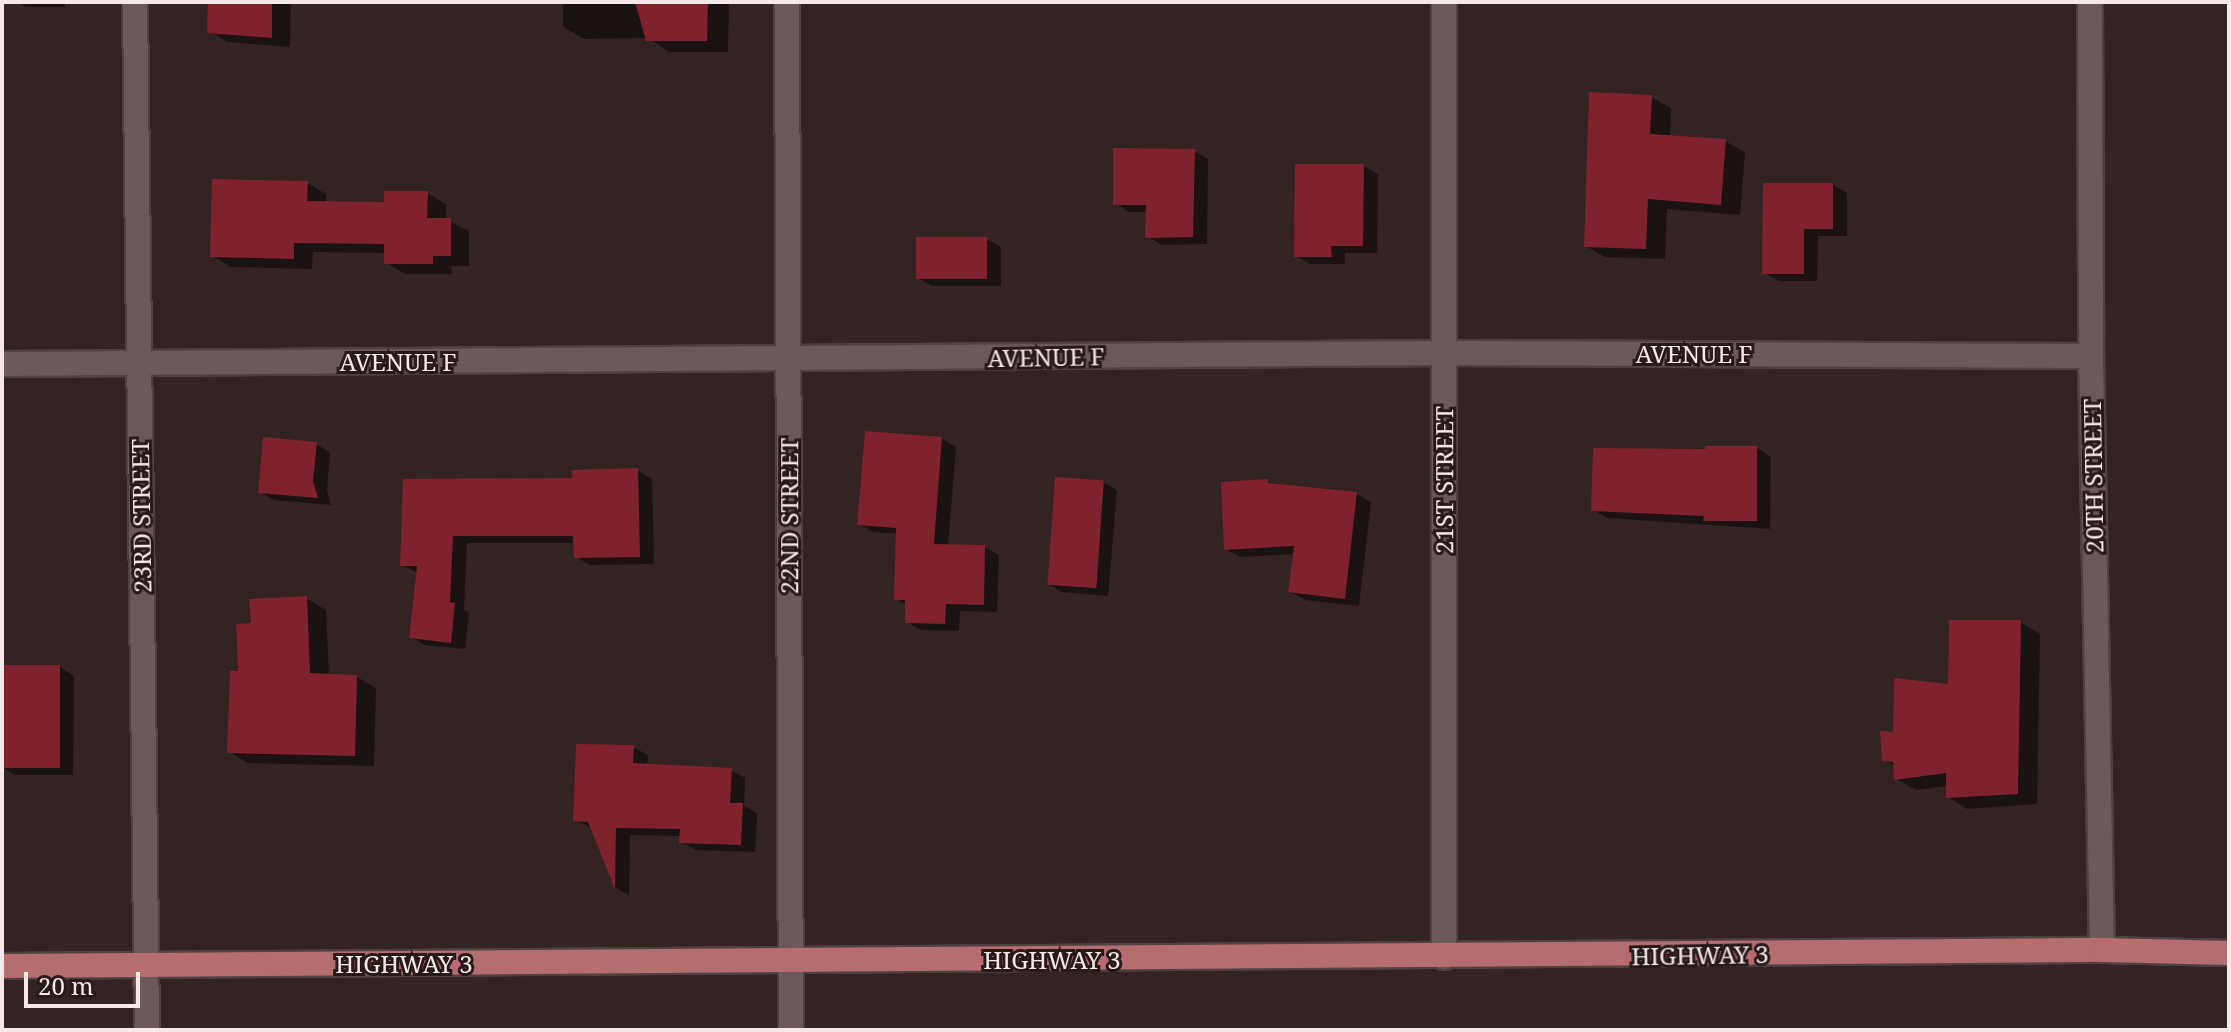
<!DOCTYPE html>
<html>
<head>
<meta charset="utf-8">
<style>
  body { margin:0 }
  #map { position:relative; width:2231px; height:1032px; overflow:hidden; background:#342323; font-family:"Noto Serif",serif }
  div>[style] { position:absolute }
  [style*='--x'] { left:calc(var(--x)*1px); top:calc(var(--y)*1px); width:calc(var(--w)*1px); rotate:calc(var(--a)*1deg) }
  .shadow>* { inset:0; background:#0007 }
  .building>* { inset:0; background:#80212e; transform-origin:0 0 }
  .roads { filter:drop-shadow(2px 0 #4f4142) drop-shadow(-2px 0 #4f4142) drop-shadow(0 2px #4f4142) drop-shadow(0 -2px #4f4142) }
  .minor>* { height:24px; margin:-12px; padding:0 12px; transform-origin:12px; border-radius:12px; background:#6c5959 }
  .major>* { height:24px; margin:-12px; padding:0 12px; transform-origin:12px; border-radius:12px; background:#b56d70 }
  span { translate:-50% -50%; white-space:nowrap; text-align:center; line-height:1.15; -webkit-text-stroke:6px #291a1a; paint-order:stroke }
  .street-label { font-size:24px; color:#f4e8e8 }
  .frame { position:absolute; inset:0; border:4px solid #f4e8e8; pointer-events:none }
  .scale { position:absolute; left:24px; top:972px; width:116px; height:36px; box-sizing:border-box; border:4px solid #f4e8e8; border-top:0; padding-left:10px; font-size:24px; line-height:28px; white-space:nowrap; color:#f4e8e8; -webkit-text-stroke:6px #291a1a; paint-order:stroke }
</style>
</head>
<body>
<div id="map">
  <div class="shadow">
    <i style="clip-path:polygon(17px 2px,65px 2px,65px 7px,26px 7px)"></i>
    <i style="clip-path:polygon(211px 2px,291px 2px,290px 47px,228px 42px,210px 32px)"></i>
    <i style="clip-path:polygon(563px 2px,729px 2px,728px 52px,669px 52px,648px 38px,584px 39px,563px 27px)"></i>
    <i style="clip-path:polygon(1651px 97px,1671px 108px,1670px 137px,1725px 141px,1745px 152px,1740px 215px,1667px 209px,1665px 259px,1605px 257px,1586px 246px)"></i>
    <i style="clip-path:polygon(1194px 151px,1208px 159px,1207px 244px,1162px 245px,1147px 236px,1148px 212px,1129px 212px,1115px 203px)"></i>
    <i style="clip-path:polygon(1364px 166px,1378px 174px,1377px 253px,1345px 253px,1345px 264px,1310px 264px,1296px 256px)"></i>
    <i style="clip-path:polygon(307px 183px,326px 194px,326px 203px,386px 204px,427px 193px,446px 204px,446px 220px,469px 231px,469px 266px,451px 266px,452px 274px,405px 274px,386px 263px,386px 253px,313px 252px,312px 269px,231px 267px,212px 256px)"></i>
    <i style="clip-path:polygon(1833px 185px,1847px 193px,1847px 236px,1818px 236px,1817px 281px,1779px 281px,1765px 273px)"></i>
    <i style="clip-path:polygon(986px 239px,1001px 247px,1001px 286px,932px 286px,918px 278px)"></i>
    <i style="clip-path:polygon(942px 439px,956px 447px,948px 546px,985px 547px,999px 555px,997px 612px,960px 611px,959px 631px,921px 630px,907px 622px,907px 605px,896px 599px,898px 534px,873px 532px,859px 524px)"></i>
    <i style="clip-path:polygon(316px 444px,330px 452px,327px 491px,331px 505px,274px 500px,260px 492px)"></i>
    <i style="clip-path:polygon(1757px 448px,1771px 457px,1770px 529px,1607px 518px,1593px 510px,1595px 450px)"></i>
    <i style="clip-path:polygon(638px 471px,652px 479px,654px 564px,590px 565px,576px 557px,575px 543px,467px 543px,464px 610px,469px 613px,465px 649px,425px 645px,411px 637px,418px 573px,402px 565px,405px 481px,574px 480px)"></i>
    <i style="clip-path:polygon(1267px 481px,1275px 486px,1357px 494px,1371px 502px,1359px 606px,1305px 600px,1290px 591px,1295px 554px,1240px 557px,1226px 549px)"></i>
    <i style="clip-path:polygon(1103px 482px,1117px 490px,1108px 596px,1062px 592px,1048px 584px)"></i>
    <i style="clip-path:polygon(306px 598px,326px 610px,329px 676px,357px 677px,376px 688px,374px 766px,248px 763px,229px 752px,241px 673px,253px 625px)"></i>
    <i style="clip-path:polygon(2020px 622px,2040px 634px,2037px 804px,1967px 809px,1948px 797px,1948px 786px,1916px 790px,1896px 779px,1895px 766px,1884px 760px,1895px 734px)"></i>
    <i style="clip-path:polygon(60px 667px,74px 676px,73px 775px,15px 775px,2px 767px)"></i>
    <i style="clip-path:polygon(633px 747px,648px 755px,647px 766px,731px 770px,745px 778px,744px 806px,757px 813px,755px 852px,696px 850px,681px 842px,682px 836px,630px 835px,629px 895px,616px 888px,592px 828px,575px 820px)"></i>
  </div>
  <div class="building">
    <i style="clip-path:polygon(208px 2px,272px 2px,272px 38px,207px 33px)"></i>
    <i style="clip-path:polygon(635px 2px,708px 2px,707px 41px,646px 41px)"></i>
    <i style="clip-path:polygon(1589px 92px,1652px 95px,1650px 134px,1726px 139px,1721px 205px,1648px 199px,1646px 249px,1584px 247px)"></i>
    <i style="clip-path:polygon(1113px 148px,1195px 149px,1193px 237px,1145px 238px,1146px 205px,1113px 205px)"></i>
    <i style="clip-path:polygon(1295px 164px,1364px 164px,1363px 246px,1331px 246px,1332px 257px,1294px 257px)"></i>
    <i style="clip-path:polygon(212px 179px,308px 181px,307px 201px,384px 202px,384px 191px,428px 191px,427px 218px,451px 218px,451px 256px,433px 256px,433px 264px,384px 264px,384px 244px,294px 243px,294px 259px,210px 257px)"></i>
    <i style="clip-path:polygon(1763px 183px,1833px 183px,1833px 229px,1804px 229px,1804px 274px,1762px 274px)"></i>
    <i style="left:916px;top:237px;width:71px;height:42px"></i>
    <i style="clip-path:polygon(865px 431px,942px 437px,934px 544px,985px 545px,984px 605px,946px 604px,945px 624px,905px 623px,905px 600px,894px 600px,896px 528px,857px 525px)"></i>
    <i style="clip-path:polygon(263px 437px,317px 442px,313px 481px,318px 498px,258px 493px)"></i>
    <i style="clip-path:polygon(1705px 446px,1757px 446px,1757px 521px,1703px 521px,1704px 516px,1591px 511px,1593px 448px,1705px 449px)"></i>
    <i style="clip-path:polygon(638px 468px,640px 557px,574px 558px,573px 536px,453px 536px,450px 602px,455px 603px,451px 643px,409px 638px,417px 566px,400px 566px,403px 479px,572px 478px,572px 470px)"></i>
    <i style="left:1055px;top:477px;width:49px;height:108px;rotate:4deg"></i>
    <i style="clip-path:polygon(1268px 479px,1268px 483px,1357px 492px,1345px 599px,1288px 592px,1294px 546px,1224px 550px,1221px 482px)"></i>
    <i style="clip-path:polygon(307px 596px,310px 673px,357px 675px,355px 756px,227px 753px,230px 671px,238px 671px,236px 624px,251px 623px,249px 599px)"></i>
    <i style="clip-path:polygon(1949px 620px,2021px 620px,2018px 794px,1946px 798px,1946px 773px,1894px 780px,1893px 762px,1882px 761px,1880px 731px,1893px 732px,1894px 678px,1948px 684px)"></i>
    <i style="left:2px;top:665px;width:58px;height:103px"></i>
    <i style="clip-path:polygon(576px 744px,634px 745px,633px 763px,732px 768px,730px 803px,743px 803px,741px 845px,679px 843px,680px 829px,616px 828px,615px 889px,588px 822px,573px 821px)"></i>
  </div>
  <div class="roads">
    <div class="minor">
      <i style="--x:135;--y:2;--w:1028;--a:89.33"></i>
      <i style="--x:787;--y:2;--w:1028;--a:89.78"></i>
      <i style="--x:1444;--y:2;--w:955;--a:90"></i>
      <i style="--x:2090;--y:2;--w:354;--a:89.8"></i>
      <i style="--x:2091;--y:356;--w:594;--a:88.94"></i>
      <i style="--x:2;--y:364;--w:1442;--a:-0.44"></i>
      <i style="--x:1444;--y:353;--w:647;--a:0.27"></i>
    </div>
    <div class="major">
      <i style="--x:2;--y:966;--w:2100;--a:-0.44"></i>
      <i style="--x:2102;--y:950;--w:127;--a:1.4"></i>
    </div>
  </div>
  <div class="street-label">
    <span style="left:1694px;top:354px">AVENUE F</span>
    <span style="left:1046px;top:357px;rotate:-1deg">AVENUE F</span>
    <span style="left:398px;top:362px">AVENUE F</span>
    <span style="left:2093px;top:476px;rotate:-91deg">20TH STREET</span>
    <span style="left:1444px;top:480px;rotate:-90deg">21ST STREET</span>
    <span style="left:141px;top:516px;rotate:-91deg">23RD STREET</span>
    <span style="left:789px;top:516px;rotate:-90deg">22ND STREET</span>
    <span style="left:1700px;top:955px;rotate:-1deg">HIGHWAY 3</span>
    <span style="left:1052px;top:960px">HIGHWAY 3</span>
    <span style="left:404px;top:964px">HIGHWAY 3</span>
  </div>
  <div class="frame"></div>
  <div class="scale">20 m</div>
</div>
</body>
</html>
